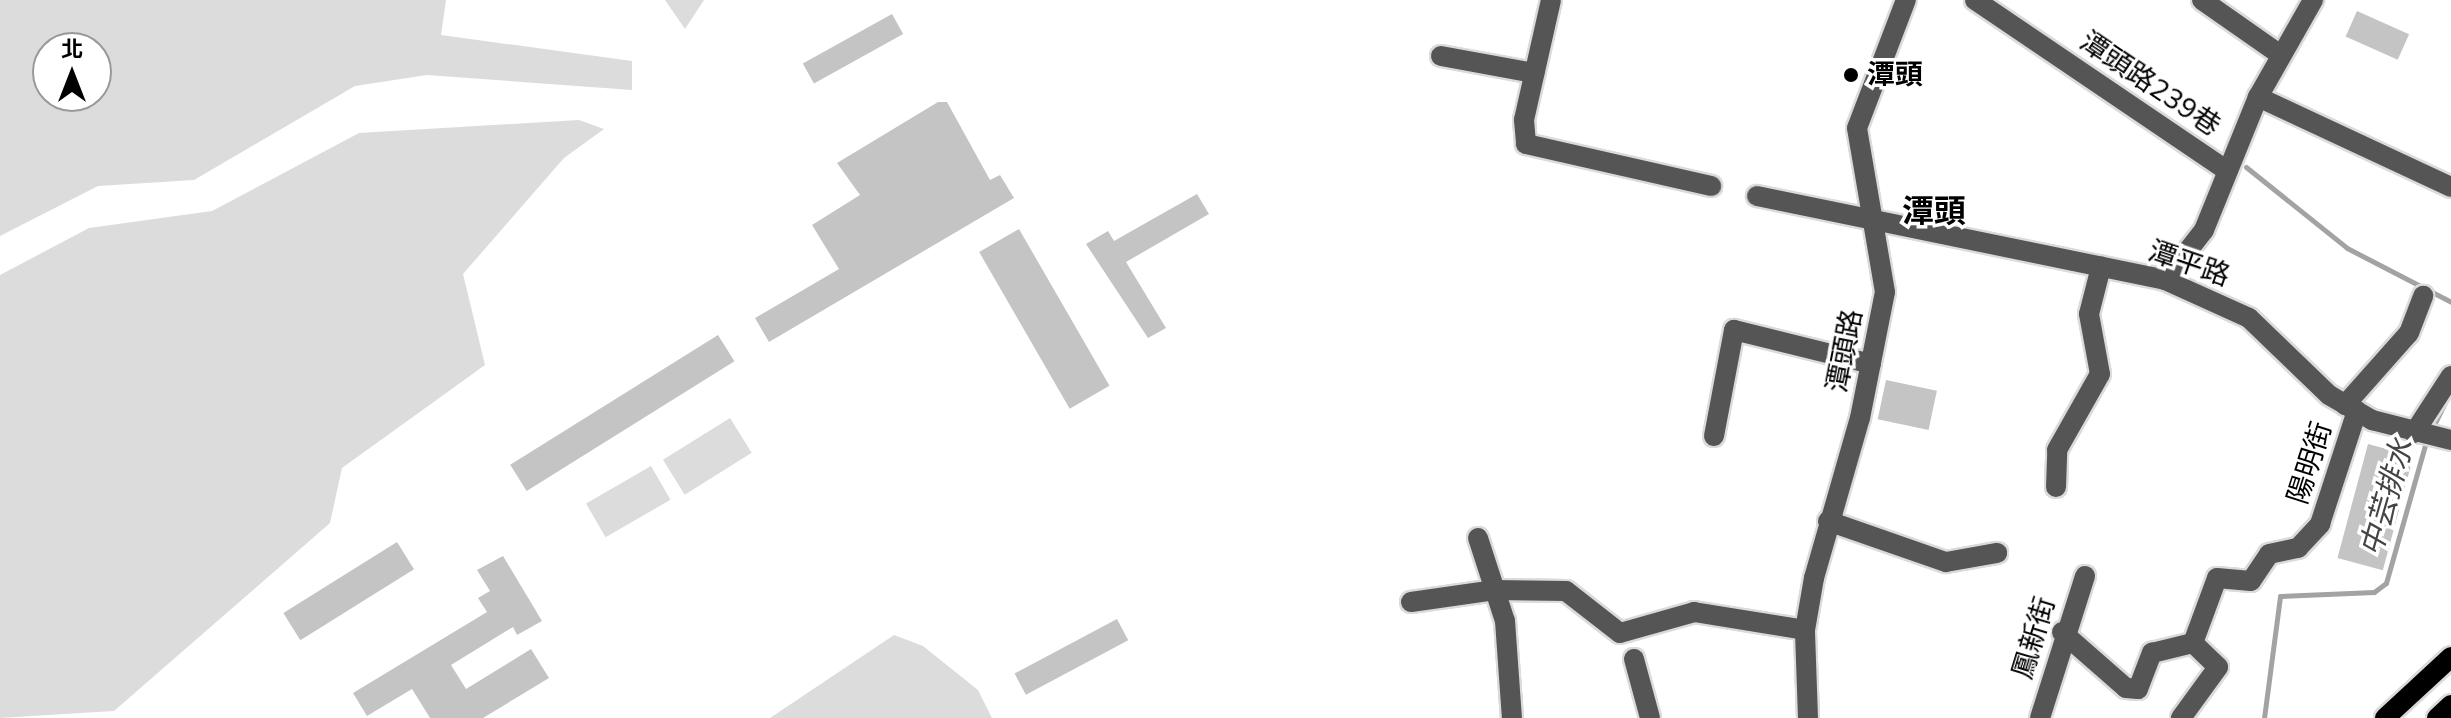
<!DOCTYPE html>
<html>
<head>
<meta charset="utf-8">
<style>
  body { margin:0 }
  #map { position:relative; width:2451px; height:718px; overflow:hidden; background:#fff; font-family:"Nunito Sans","Noto Sans TC",sans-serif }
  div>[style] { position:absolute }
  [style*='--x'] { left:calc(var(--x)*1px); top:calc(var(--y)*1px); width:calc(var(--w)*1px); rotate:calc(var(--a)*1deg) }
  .green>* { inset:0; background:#dcdcdc; transform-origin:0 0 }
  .stream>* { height:5px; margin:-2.5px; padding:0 2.5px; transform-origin:2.5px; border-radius:2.5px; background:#a3a3a3 }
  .building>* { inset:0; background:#c4c4c4; transform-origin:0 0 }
  .roads { filter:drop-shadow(2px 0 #dbdbdb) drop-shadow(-2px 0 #dbdbdb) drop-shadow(0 2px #dbdbdb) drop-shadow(0 -2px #dbdbdb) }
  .minor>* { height:20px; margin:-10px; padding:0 10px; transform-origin:10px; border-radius:10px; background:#555 }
  .major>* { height:20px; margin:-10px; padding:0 10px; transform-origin:10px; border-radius:10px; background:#000 }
  .dots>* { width:22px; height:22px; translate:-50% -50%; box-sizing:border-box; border:4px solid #fff; border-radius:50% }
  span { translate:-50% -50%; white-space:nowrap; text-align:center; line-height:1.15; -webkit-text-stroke:7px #fff; paint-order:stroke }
  .poi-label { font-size:28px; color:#000; font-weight:700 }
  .left { translate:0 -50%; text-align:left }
  .street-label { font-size:28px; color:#000 }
  .water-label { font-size:30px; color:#444; font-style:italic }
  .quarter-label { font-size:32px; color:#000; font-weight:700 }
  .north { position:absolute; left:32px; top:32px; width:80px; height:80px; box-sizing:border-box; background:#fff; border:2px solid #999; border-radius:50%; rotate:0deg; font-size:22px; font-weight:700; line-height:32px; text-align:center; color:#000 }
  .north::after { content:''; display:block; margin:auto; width:28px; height:36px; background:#000; clip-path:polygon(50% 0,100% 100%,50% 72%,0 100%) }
</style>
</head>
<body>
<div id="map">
  <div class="green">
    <i style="clip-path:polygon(evenodd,0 0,446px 0,441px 35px,632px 61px,632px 90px,427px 75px,355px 86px,194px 180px,98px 186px,0 236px,0 0,48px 48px,96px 48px,96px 96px,48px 96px,48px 48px)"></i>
    <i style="clip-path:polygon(665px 0,704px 0,685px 29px)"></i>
    <i style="clip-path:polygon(579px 120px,604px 129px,564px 158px,463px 274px,485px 365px,342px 468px,330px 523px,114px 711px,0 718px,0 275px,89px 228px,212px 211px,359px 133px)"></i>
    <i style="left:730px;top:418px;width:41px;height:79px;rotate:58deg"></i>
    <i style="left:651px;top:466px;width:39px;height:75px;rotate:60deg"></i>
    <i style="clip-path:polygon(894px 635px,923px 646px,978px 690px,992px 718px,770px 718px)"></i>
  </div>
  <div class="stream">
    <i style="--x:2246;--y:167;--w:129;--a:38.7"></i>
    <i style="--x:2347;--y:248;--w:117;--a:27.4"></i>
    <i style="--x:2432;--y:429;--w:30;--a:-64"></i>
    <i style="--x:2264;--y:718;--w:123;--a:-82.5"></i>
    <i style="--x:2280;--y:596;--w:94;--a:-2.4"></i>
    <i style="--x:2374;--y:592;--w:15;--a:-37"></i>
    <i style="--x:2386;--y:583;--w:151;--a:-74.2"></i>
  </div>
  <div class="building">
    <i style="left:2357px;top:11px;width:57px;height:28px;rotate:24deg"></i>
    <i style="left:892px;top:14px;width:23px;height:102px;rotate:61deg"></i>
    <i style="clip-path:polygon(938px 102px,947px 102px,990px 180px,1000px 175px,1014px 198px,769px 342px,755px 318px,839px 269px,812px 225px,860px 195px,837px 163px)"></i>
    <i style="clip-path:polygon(1197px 194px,1209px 214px,1126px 262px,1166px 328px,1148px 338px,1086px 244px,1108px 231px,1114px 241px)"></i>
    <i style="left:1019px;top:229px;width:181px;height:46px;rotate:60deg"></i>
    <i style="left:718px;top:335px;width:31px;height:245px;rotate:58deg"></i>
    <i style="left:1886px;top:380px;width:52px;height:40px;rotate:12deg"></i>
    <i style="left:2368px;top:444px;width:47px;height:118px;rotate:15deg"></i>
    <i style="left:397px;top:542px;width:32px;height:134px;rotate:58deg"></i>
    <i style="clip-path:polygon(503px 556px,542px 621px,517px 635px,513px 627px,451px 665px,466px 689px,531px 649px,549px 678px,483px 718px,430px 718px,412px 689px,367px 716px,353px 693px,487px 612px,478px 598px,490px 591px,477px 570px)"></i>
    <i style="left:1117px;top:619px;width:24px;height:116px;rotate:62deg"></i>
  </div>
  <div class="roads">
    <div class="minor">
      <i style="--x:1551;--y:0;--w:123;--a:102.7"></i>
      <i style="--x:1524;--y:120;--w:24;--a:85"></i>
      <i style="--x:1526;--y:144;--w:190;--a:12.8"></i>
      <i style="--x:1975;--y:0;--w:305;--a:34.1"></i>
      <i style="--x:2202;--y:0;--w:94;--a:35"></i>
      <i style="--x:1441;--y:56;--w:95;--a:10.4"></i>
      <i style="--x:2258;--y:97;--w:213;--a:25"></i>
      <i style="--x:1757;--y:196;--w:417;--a:11.6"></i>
      <i style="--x:2165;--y:280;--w:92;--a:24.3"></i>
      <i style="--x:2249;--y:318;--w:111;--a:43.9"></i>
      <i style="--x:2329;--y:395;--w:50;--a:30.2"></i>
      <i style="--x:2372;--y:420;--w:81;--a:14.2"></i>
      <i style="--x:2165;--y:280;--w:63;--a:-52"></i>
      <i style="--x:2204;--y:230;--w:144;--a:-67.9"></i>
      <i style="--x:2258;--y:97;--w:112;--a:-60.4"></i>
      <i style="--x:2345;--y:405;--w:96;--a:-48.4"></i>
      <i style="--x:2409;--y:333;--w:40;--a:-69"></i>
      <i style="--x:2414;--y:433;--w:68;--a:-57"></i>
      <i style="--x:1714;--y:436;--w:108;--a:-79.3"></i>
      <i style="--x:1734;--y:330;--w:141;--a:13.9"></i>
      <i style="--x:2056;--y:487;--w:37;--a:-88"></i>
      <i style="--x:2057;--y:450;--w:87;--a:-60.5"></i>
      <i style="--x:2100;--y:374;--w:61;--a:-100.4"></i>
      <i style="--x:2089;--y:314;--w:49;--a:-75.7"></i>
      <i style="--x:1828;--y:521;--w:125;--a:19.2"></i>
      <i style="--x:1946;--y:562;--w:52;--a:-10"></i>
      <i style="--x:1478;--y:538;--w:87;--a:72"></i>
      <i style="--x:1505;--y:621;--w:97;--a:85.9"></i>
      <i style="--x:1411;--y:602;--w:85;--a:-8.1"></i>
      <i style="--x:1495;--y:590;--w:71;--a:0.8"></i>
      <i style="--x:1566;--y:591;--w:68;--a:37.9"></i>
      <i style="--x:1620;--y:633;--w:77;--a:-15.8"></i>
      <i style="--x:1694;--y:612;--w:112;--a:9.2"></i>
      <i style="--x:2062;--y:632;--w:85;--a:41.2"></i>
      <i style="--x:2126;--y:688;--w:12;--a:5"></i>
      <i style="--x:2138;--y:689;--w:39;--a:-69"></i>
      <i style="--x:2152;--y:653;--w:42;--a:-13.7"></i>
      <i style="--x:2193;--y:643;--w:69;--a:-69.7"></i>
      <i style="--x:2217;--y:578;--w:34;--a:5"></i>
      <i style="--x:2251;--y:581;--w:32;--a:-56"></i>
      <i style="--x:2269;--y:554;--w:30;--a:-12"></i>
      <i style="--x:2298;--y:548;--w:33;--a:-47"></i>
      <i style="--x:2320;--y:524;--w:119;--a:-71.9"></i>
      <i style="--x:1634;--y:659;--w:61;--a:74.8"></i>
      <i style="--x:1808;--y:718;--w:88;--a:-92"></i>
      <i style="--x:1805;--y:630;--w:53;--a:-80.2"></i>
      <i style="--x:1814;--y:578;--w:166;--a:-74"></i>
      <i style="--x:1860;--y:418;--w:128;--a:-78.8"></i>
      <i style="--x:1885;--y:292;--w:166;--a:-99.7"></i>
      <i style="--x:1857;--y:128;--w:137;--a:-69.1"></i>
      <i style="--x:2040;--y:718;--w:149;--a:-72.4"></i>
      <i style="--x:2181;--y:718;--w:63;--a:-54"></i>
      <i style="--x:2218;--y:667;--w:35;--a:-136"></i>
    </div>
    <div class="major">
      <i style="--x:2385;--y:718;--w:90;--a:-42.7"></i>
      <i style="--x:2437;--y:718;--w:19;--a:-43"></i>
    </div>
  </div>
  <div class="dots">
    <i style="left:1851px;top:75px;background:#000"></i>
  </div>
  <div class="poi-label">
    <span class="left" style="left:1867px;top:75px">潭頭</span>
  </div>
  <div class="street-label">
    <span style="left:2150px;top:84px;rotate:34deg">潭頭路239巷</span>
    <span style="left:2189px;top:264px;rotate:19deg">潭平路</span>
    <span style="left:1845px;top:351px;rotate:-79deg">潭頭路</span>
    <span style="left:2310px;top:463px;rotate:-72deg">陽明街</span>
    <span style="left:2034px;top:638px;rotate:-73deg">鳳新街</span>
  </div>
  <div class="water-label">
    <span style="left:2388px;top:498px;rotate:-74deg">中芸排水</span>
  </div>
  <div class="quarter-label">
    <span style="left:1934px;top:212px">潭頭</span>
  </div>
  <div class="north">北</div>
</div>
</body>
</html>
